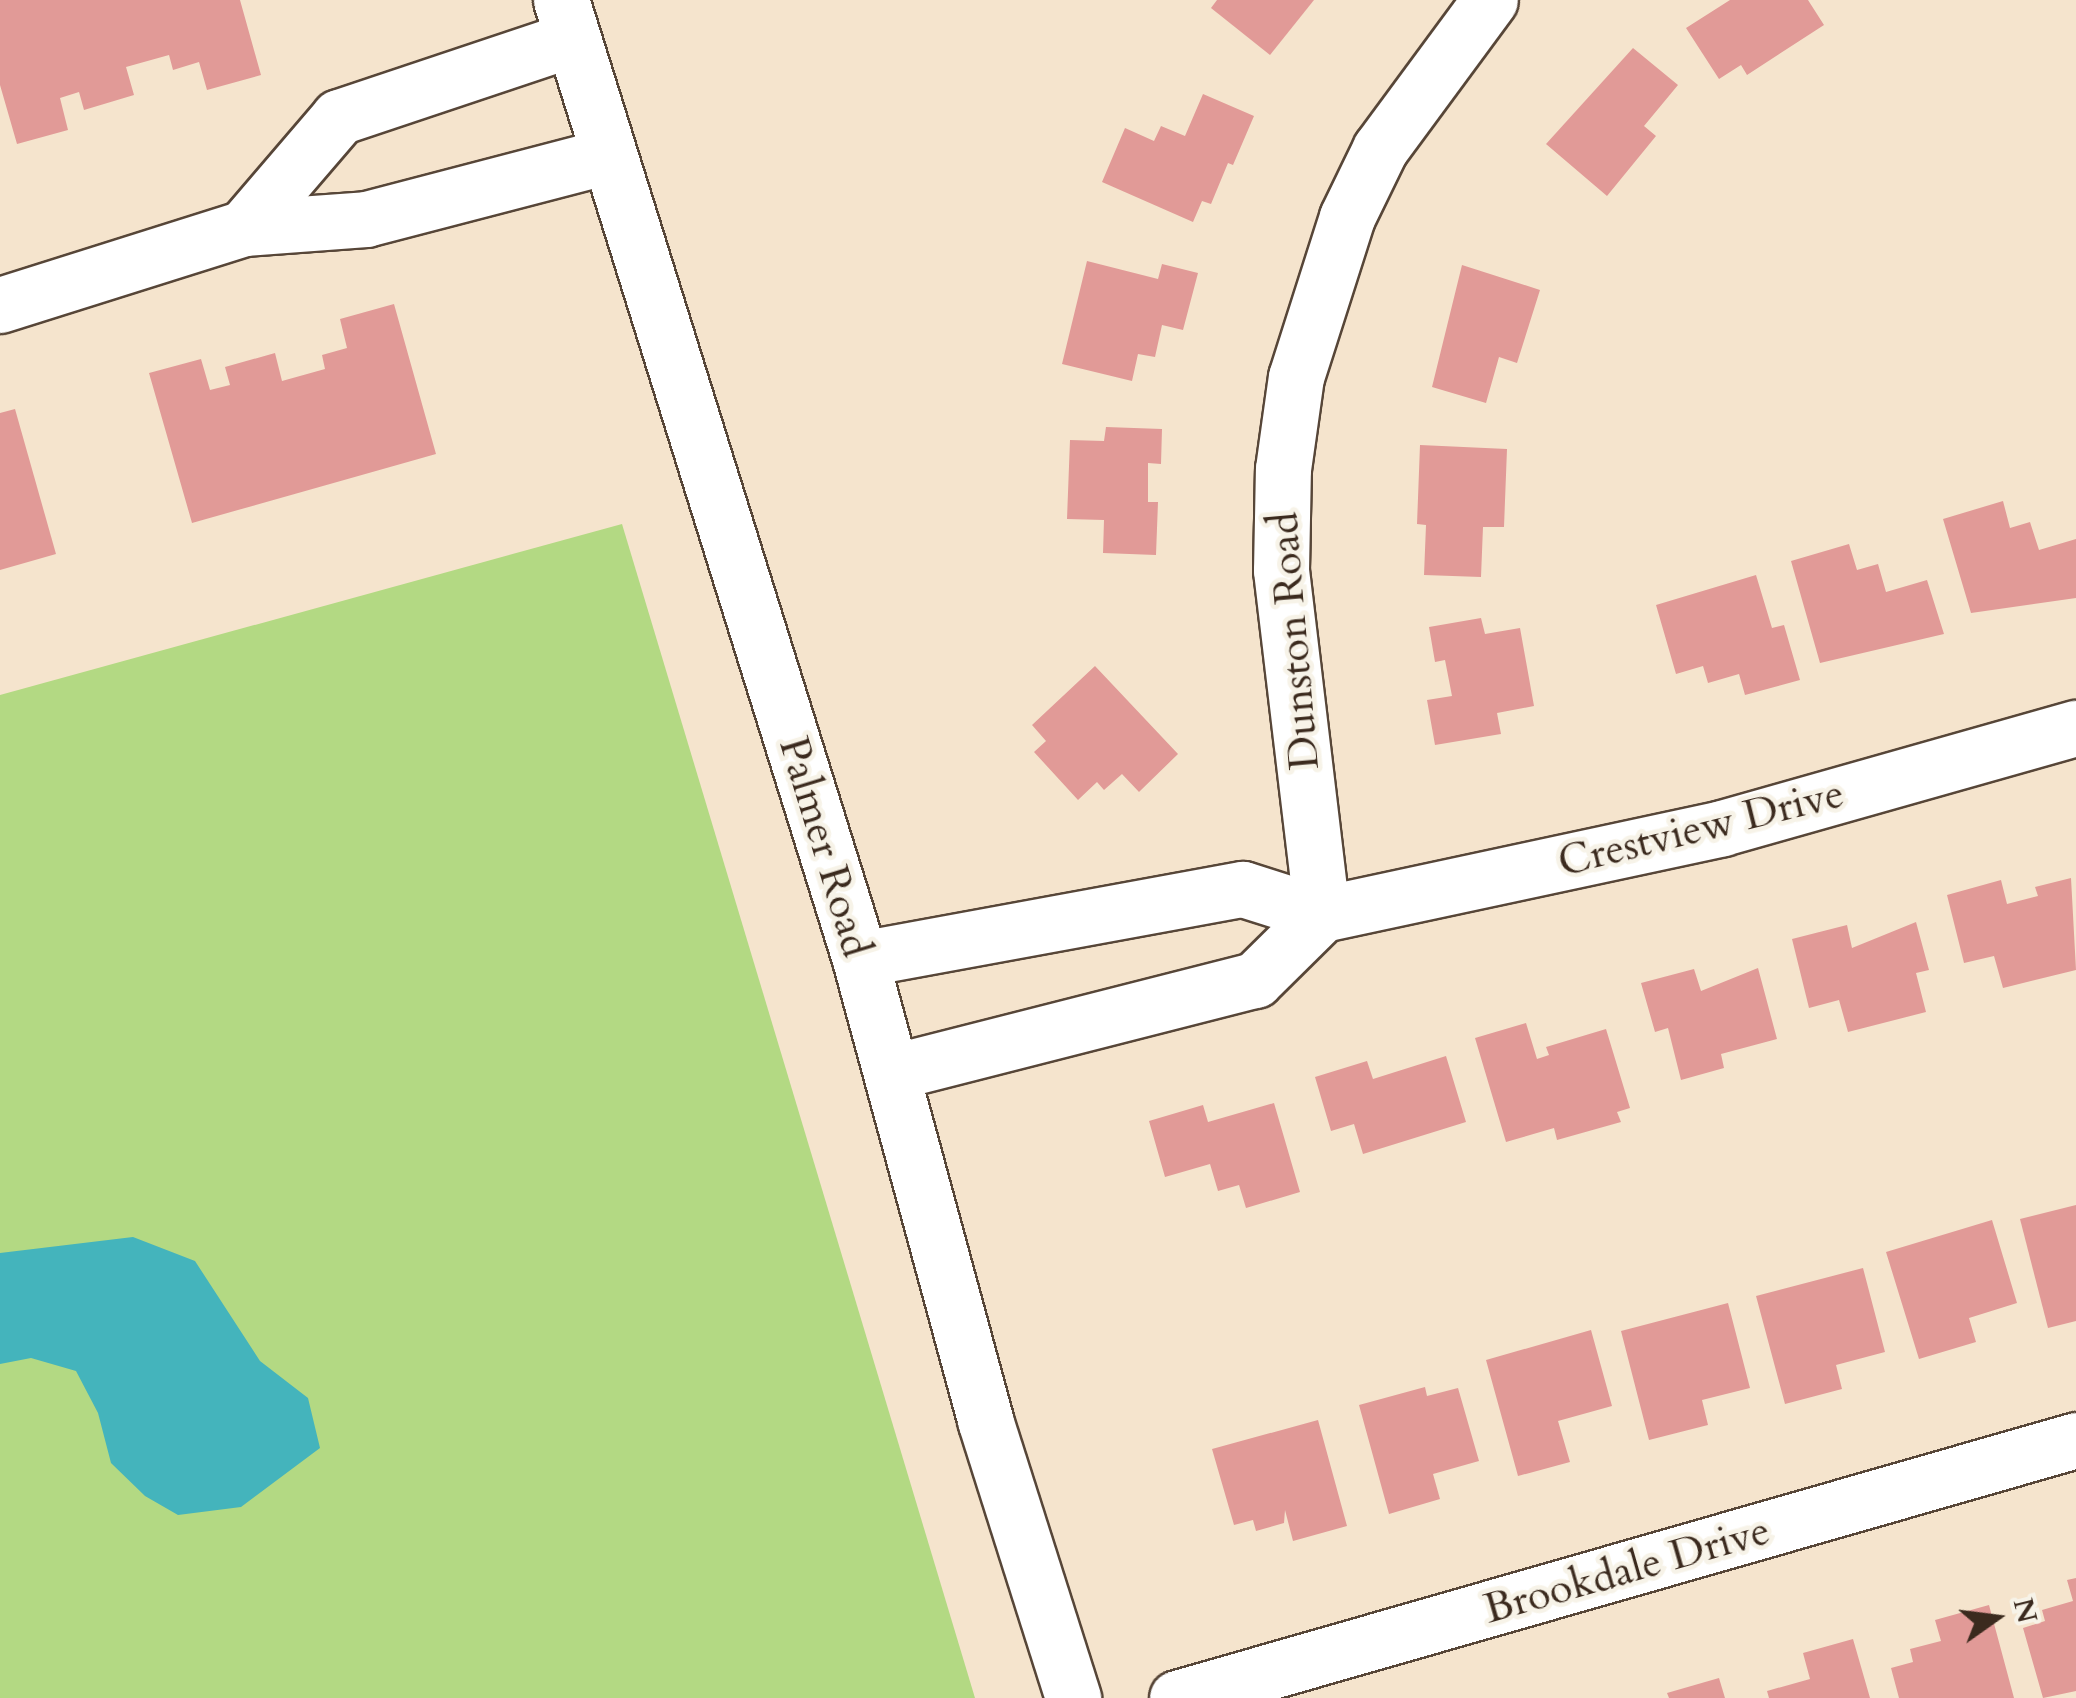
<!DOCTYPE html>
<html>
<head>
<meta charset="utf-8">
<style>
  body { margin:0 }
  #map { position:relative; width:2076px; height:1698px; overflow:hidden; background:#f5e4cd; font-family:Cardo,serif }
  div>[style] { position:absolute }
  [style*='--x'] { left:calc(var(--x)*1px); top:calc(var(--y)*1px); width:calc(var(--w)*1px); rotate:calc(var(--a)*1deg) }
  .green>* { inset:0; background:#b3d983 }
  .water>* { inset:0; background:#44b4bc }
  .building>* { inset:0; background:#e19a97 }
  .roads { filter:drop-shadow(2px 0 #574638) drop-shadow(-2px 0 #574638) drop-shadow(0 2px #574638) drop-shadow(0 -2px #574638) }
  .minor>* { height:55px; margin:-27.5px; padding:0 27.5px; transform-origin:27.5px; border-radius:27.5px; background:#fff }
  span { translate:-50% -50%; white-space:nowrap; text-align:center; line-height:1.15; -webkit-text-stroke:9px #f7f3e8; paint-order:stroke }
  .street-label { font-size:42px; color:#3b2a1e }
  .north { position:absolute; left:1946px; top:1568px; width:100px; height:100px; -webkit-text-stroke:8px #f7f3e8; paint-order:stroke; rotate:76deg; font-size:28px; font-weight:700; line-height:40px; text-align:center; color:#3b2a1e }
  .north::after { content:''; display:block; margin:auto; width:35px; height:45px; background:#3b2a1e; clip-path:polygon(50% 0,100% 100%,50% 72%,0 100%) }
</style>
</head>
<body>
<div id="map">
  <div class="green">
    <i style="clip-path:polygon(622px 524px,975px 1698px,0 1698px,0 695px)"></i>
  </div>
  <div class="water">
    <i style="clip-path:polygon(133px 1237px,195px 1261px,260px 1361px,308px 1398px,320px 1448px,241px 1507px,178px 1515px,145px 1496px,111px 1463px,98px 1413px,76px 1371px,31px 1358px,0 1364px,0 1253px)"></i>
  </div>
  <div class="building">
    <i style="clip-path:polygon(0 0,240px 0,261px 75px,207px 90px,199px 62px,173px 70px,169px 55px,126px 67px,134px 95px,84px 110px,79px 92px,60px 98px,68px 130px,17px 144px,0 85px)"></i>
    <i style="clip-path:polygon(1217px 0,1314px 0,1270px 55px,1211px 8px)"></i>
    <i style="clip-path:polygon(1730px 0,1808px 0,1824px 25px,1747px 75px,1741px 65px,1719px 79px,1686px 28px)"></i>
    <i style="clip-path:polygon(1633px 48px,1678px 85px,1644px 126px,1656px 136px,1607px 196px,1546px 144px)"></i>
    <i style="clip-path:polygon(1203px 94px,1254px 116px,1233px 165px,1228px 163px,1211px 204px,1202px 201px,1193px 222px,1102px 182px,1125px 128px,1154px 141px,1161px 126px,1185px 136px)"></i>
    <i style="clip-path:polygon(1087px 261px,1158px 279px,1162px 264px,1198px 273px,1183px 330px,1162px 325px,1155px 357px,1138px 354px,1132px 381px,1062px 364px)"></i>
    <i style="clip-path:polygon(1462px 265px,1540px 290px,1517px 363px,1499px 357px,1486px 403px,1432px 387px)"></i>
    <i style="clip-path:polygon(394px 304px,436px 454px,192px 523px,149px 373px,201px 359px,210px 390px,230px 385px,225px 367px,275px 353px,282px 381px,325px 369px,322px 355px,347px 348px,340px 319px)"></i>
    <i style="clip-path:polygon(15px 409px,56px 554px,0 570px,0 413px)"></i>
    <i style="clip-path:polygon(1106px 427px,1162px 429px,1161px 464px,1148px 463px,1148px 502px,1158px 502px,1156px 555px,1103px 553px,1104px 520px,1067px 519px,1070px 440px,1104px 441px)"></i>
    <i style="clip-path:polygon(1420px 445px,1507px 449px,1504px 527px,1483px 527px,1481px 577px,1424px 575px,1426px 525px,1417px 524px)"></i>
    <i style="clip-path:polygon(2003px 501px,2010px 528px,2030px 522px,2039px 550px,2076px 539px,2076px 598px,1971px 613px,1943px 519px)"></i>
    <i style="clip-path:polygon(1849px 544px,1857px 570px,1878px 564px,1886px 592px,1927px 580px,1944px 634px,1820px 663px,1791px 561px)"></i>
    <i style="clip-path:polygon(1756px 575px,1772px 628px,1784px 625px,1800px 680px,1745px 695px,1739px 674px,1708px 683px,1703px 666px,1676px 674px,1656px 605px)"></i>
    <i style="clip-path:polygon(1481px 618px,1485px 634px,1520px 628px,1534px 706px,1497px 713px,1501px 734px,1435px 745px,1427px 700px,1452px 696px,1445px 660px,1435px 662px,1429px 627px)"></i>
    <i style="clip-path:polygon(1095px 666px,1178px 754px,1139px 792px,1122px 774px,1104px 790px,1097px 782px,1078px 800px,1034px 752px,1046px 741px,1032px 725px)"></i>
    <i style="clip-path:polygon(2071px 878px,2076px 970px,2003px 988px,1994px 956px,1964px 963px,1947px 895px,2001px 880px,2007px 904px,2038px 896px,2035px 887px)"></i>
    <i style="clip-path:polygon(1916px 922px,1929px 970px,1916px 973px,1926px 1012px,1848px 1032px,1839px 1000px,1809px 1008px,1792px 939px,1847px 925px,1852px 948px)"></i>
    <i style="clip-path:polygon(1758px 968px,1777px 1039px,1721px 1054px,1724px 1068px,1681px 1080px,1668px 1028px,1655px 1032px,1641px 983px,1694px 969px,1701px 991px)"></i>
    <i style="clip-path:polygon(1526px 1023px,1537px 1059px,1549px 1055px,1546px 1047px,1606px 1029px,1630px 1108px,1617px 1112px,1621px 1122px,1557px 1140px,1554px 1128px,1506px 1142px,1475px 1038px)"></i>
    <i style="clip-path:polygon(1446px 1056px,1466px 1122px,1363px 1154px,1354px 1124px,1331px 1131px,1315px 1077px,1367px 1061px,1373px 1079px)"></i>
    <i style="clip-path:polygon(1274px 1103px,1300px 1192px,1246px 1208px,1239px 1185px,1218px 1191px,1210px 1164px,1165px 1177px,1149px 1121px,1203px 1105px,1208px 1122px)"></i>
    <i style="clip-path:polygon(2076px 1205px,2076px 1321px,2048px 1328px,2020px 1219px)"></i>
    <i style="clip-path:polygon(1992px 1220px,2017px 1303px,1969px 1318px,1976px 1342px,1919px 1359px,1886px 1252px)"></i>
    <i style="clip-path:polygon(1863px 1268px,1885px 1352px,1836px 1365px,1842px 1389px,1785px 1404px,1756px 1296px)"></i>
    <i style="clip-path:polygon(1728px 1303px,1750px 1388px,1702px 1400px,1708px 1425px,1649px 1440px,1621px 1331px)"></i>
    <i style="clip-path:polygon(1591px 1330px,1612px 1406px,1558px 1421px,1570px 1462px,1518px 1476px,1486px 1360px)"></i>
    <i style="clip-path:polygon(1425px 1387px,1427px 1396px,1458px 1388px,1479px 1461px,1433px 1474px,1440px 1499px,1389px 1514px,1359px 1405px)"></i>
    <i style="clip-path:polygon(1318px 1420px,1347px 1526px,1293px 1541px,1285px 1510px,1284px 1523px,1256px 1531px,1253px 1520px,1234px 1525px,1212px 1449px)"></i>
    <i style="clip-path:polygon(2076px 1578px,2076px 1691px,2043px 1698px,2023px 1628px,2045px 1621px,2042px 1610px,2073px 1601px,2067px 1580px)"></i>
    <i style="clip-path:polygon(1989px 1605px,2014px 1698px,1899px 1698px,1891px 1668px,1913px 1662px,1910px 1649px,1941px 1641px,1935px 1620px)"></i>
    <i style="clip-path:polygon(1853px 1639px,1870px 1698px,1769px 1698px,1767px 1691px,1810px 1679px,1803px 1653px)"></i>
    <i style="clip-path:polygon(1719px 1678px,1725px 1698px,1669px 1698px,1667px 1693px)"></i>
  </div>
  <div class="roads">
    <div class="minor">
      <i style="--x:561;--y:0;--w:1005;--a:72.68"></i>
      <i style="--x:860;--y:959;--w:478;--a:74.8"></i>
      <i style="--x:985;--y:1420;--w:292;--a:72.4"></i>
      <i style="--x:572;--y:39;--w:246;--a:161.5"></i>
      <i style="--x:339;--y:117;--w:146;--a:130.6"></i>
      <i style="--x:244;--y:228;--w:122;--a:-4.2"></i>
      <i style="--x:366;--y:219;--w:250;--a:-14.6"></i>
      <i style="--x:0;--y:305;--w:256;--a:-17.5"></i>
      <i style="--x:1322;--y:914;--w:346;--a:-96.8"></i>
      <i style="--x:1281;--y:570;--w:101;--a:-88.9"></i>
      <i style="--x:1283;--y:469;--w:93;--a:-82"></i>
      <i style="--x:1296;--y:377;--w:168;--a:-72.3"></i>
      <i style="--x:1347;--y:217;--w:76;--a:-64.1"></i>
      <i style="--x:1380;--y:149;--w:185;--a:-53.6"></i>
      <i style="--x:860;--y:959;--w:389;--a:-10.4"></i>
      <i style="--x:1243;--y:889;--w:83;--a:17.6"></i>
      <i style="--x:1322;--y:914;--w:409;--a:-12.1"></i>
      <i style="--x:1722;--y:828;--w:368;--a:-15.8"></i>
      <i style="--x:893;--y:1072;--w:374;--a:-14.3"></i>
      <i style="--x:1255;--y:980;--w:94;--a:-44.6"></i>
      <i style="--x:1177;--y:1698;--w:935;--a:-16.01"></i>
    </div>
  </div>
  <div class="street-label">
    <span style="left:1294px;top:641px;rotate:-95deg">Dunston Road</span>
    <span style="left:1701px;top:828px;rotate:-14deg">Crestview Drive</span>
    <span style="left:825px;top:847px;rotate:73deg">Palmer Road</span>
    <span style="left:1627px;top:1570px;rotate:-16deg">Brookdale Drive</span>
  </div>
  <div class="north">N</div>
</div>
</body>
</html>
